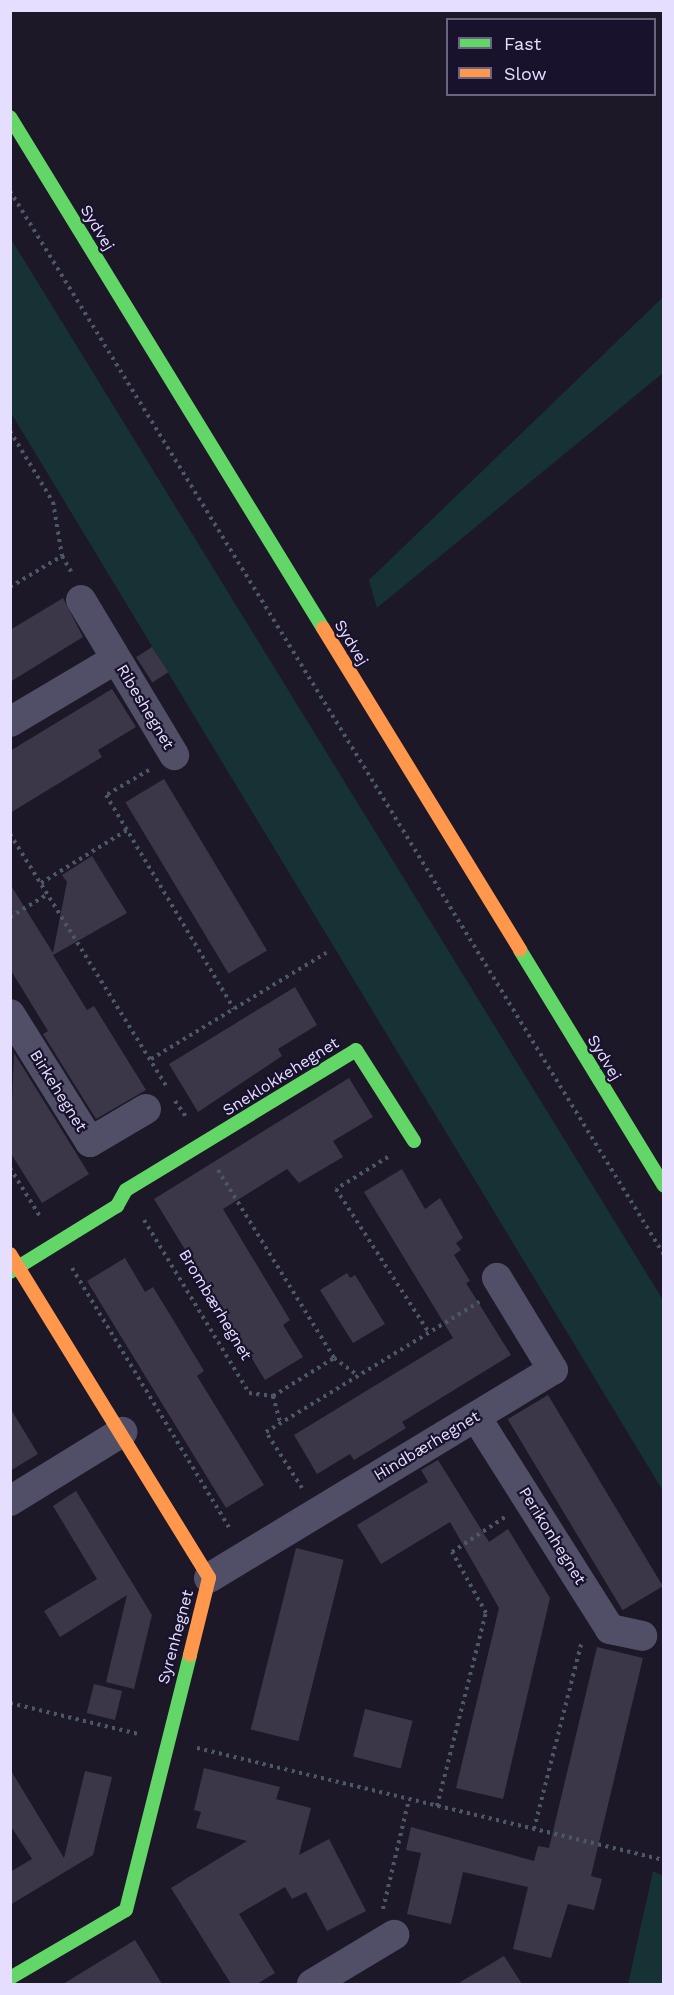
<!DOCTYPE html>
<html>
<head>
<meta charset="utf-8">
<style>
  body { margin:0 }
  #map { position:relative; width:674px; height:1995px; overflow:hidden; background:#1c1827; font-family:"Work Sans",sans-serif }
  div>[style] { position:absolute }
  [style*='--x'] { left:calc(var(--x)*1px); top:calc(var(--y)*1px); width:calc(var(--w)*1px); rotate:calc(var(--a)*1deg) }
  .green>* { inset:0; background:#163235 }
  .building>* { inset:0; background:#3c3748; transform-origin:0 0 }
  .path>* { height:4px; margin-top:-2px; transform-origin:0; background:repeating-linear-gradient(90deg,#4c5868 0 3px,transparent 0 7.5px) }
  .street>* { height:30px; margin:-15px; padding:0 15px; transform-origin:15px; border-radius:15px; background:#514e67 }
  .fast>* { height:14px; margin:-7px; padding:0 7px; transform-origin:7px; border-radius:7px; background:#63d668 }
  .slow>* { height:14px; margin:-7px; padding:0 7px; transform-origin:7px; border-radius:7px; background:#ff974d }
  span { translate:-50% -50%; white-space:nowrap; text-align:center; line-height:1.15; -webkit-text-stroke:4.5px #19122d; paint-order:stroke }
  .street-label { font-size:16px; color:#e5deff }
  .frame { position:absolute; inset:0; border:12px solid #e5deff; pointer-events:none }
  .legend { position:absolute; left:446px; top:18px; width:210px; height:78px; box-sizing:border-box; background:#19122d; border:2px solid #6b6481; margin:0; padding:8px 10px; list-style:none; font-size:18px; color:#e5deff }
  .legend li { display:flex; align-items:center; gap:12px; height:30px }
  .legend b { width:30px; border:2px solid #6b6481 }
</style>
</head>
<body>
<div id="map">
  <div class="green">
    <i style="clip-path:polygon(11px 239px,663px 1300px,663px 1491px,11px 413px)"></i>
    <i style="clip-path:polygon(663px 297px,663px 373px,377px 608px,369px 580px)"></i>
    <i style="clip-path:polygon(653px 1871px,663px 1876px,663px 1984px,628px 1984px)"></i>
  </div>
  <div class="building">
    <i style="clip-path:polygon(63px 598px,83px 637px,10px 682px,10px 630px)"></i>
    <i style="left:152px;top:647px;width:30px;height:19px;rotate:57deg"></i>
    <i style="clip-path:polygon(112px 689px,136px 727px,98px 750px,102px 757px,10px 813px,10px 751px)"></i>
    <i style="left:164px;top:779px;width:200px;height:45px;rotate:59deg"></i>
    <i style="clip-path:polygon(92px 856px,127px 913px,53px 955px,87px 1010px,94px 1006px,146px 1090px,96px 1119px,43px 1034px,48px 1031px,10px 969px,10px 884px,53px 953px,67px 882px,62px 875px)"></i>
    <i style="clip-path:polygon(295px 987px,317px 1025px,278px 1049px,282px 1056px,198px 1112px,169px 1064px)"></i>
    <i style="clip-path:polygon(14px 1053px,89px 1174px,42px 1203px,10px 1152px)"></i>
    <i style="clip-path:polygon(349px 1078px,373px 1117px,333px 1141px,343px 1157px,299px 1183px,287px 1169px,223px 1209px,290px 1320px,283px 1325px,303px 1357px,265px 1380px,154px 1199px)"></i>
    <i style="clip-path:polygon(402px 1169px,425px 1209px,440px 1198px,463px 1238px,456px 1243px,461px 1250px,454px 1255px,470px 1281px,466px 1283px,511px 1355px,402px 1422px,406px 1428px,395px 1435px,354px 1460px,350px 1454px,317px 1474px,294px 1435px,453px 1338px,364px 1192px)"></i>
    <i style="clip-path:polygon(125px 1258px,145px 1292px,153px 1287px,169px 1313px,204px 1371px,197px 1376px,264px 1485px,226px 1508px,87px 1281px)"></i>
    <i style="clip-path:polygon(347px 1273px,350px 1278px,355px 1275px,385px 1324px,353px 1343px,320px 1290px)"></i>
    <i style="left:548px;top:1395px;width:223px;height:47px;rotate:59deg"></i>
    <i style="clip-path:polygon(10px 1408px,38px 1454px,10px 1471px)"></i>
    <i style="clip-path:polygon(438px 1460px,489px 1542px,508px 1529px,550px 1598px,503px 1799px,456px 1788px,499px 1608px,450px 1522px,381px 1564px,357px 1525px,428px 1482px,421px 1470px)"></i>
    <i style="clip-path:polygon(76px 1491px,152px 1615px,134px 1689px,106px 1682px,127px 1595px,60px 1637px,44px 1611px,97px 1579px,53px 1506px)"></i>
    <i style="left:296px;top:1548px;width:49px;height:187px;rotate:14deg"></i>
    <i style="clip-path:polygon(597px 1647px,643px 1658px,591px 1876px,602px 1879px,594px 1910px,568px 1904px,551px 1958px,513px 1949px,528px 1887px,463px 1872px,451px 1924px,407px 1914px,421px 1853px,406px 1850px,411px 1827px,534px 1861px,538px 1846px,549px 1848px)"></i>
    <i style="left:94px;top:1684px;width:29px;height:30px;rotate:14deg"></i>
    <i style="left:365px;top:1709px;width:49px;height:49px;rotate:14deg"></i>
    <i style="clip-path:polygon(204px 1768px,280px 1787px,276px 1799px,311px 1808px,299px 1855px,329px 1839px,366px 1911px,327px 1931px,306px 1892px,292px 1899px,285px 1887px,239px 1914px,275px 1973px,257px 1984px,231px 1984px,171px 1888px,247px 1841px,196px 1828px,201px 1812px,194px 1810px)"></i>
    <i style="clip-path:polygon(10px 1769px,64px 1858px,85px 1771px,112px 1777px,93px 1855px,10px 1905px,10px 1872px,32px 1859px,10px 1825px)"></i>
    <i style="clip-path:polygon(135px 1940px,162px 1984px,63px 1984px)"></i>
    <i style="clip-path:polygon(504px 1956px,522px 1984px,457px 1984px)"></i>
  </div>
  <div class="path">
    <i style="--x:10;--y:191;--w:1249;--a:58.42"></i>
    <i style="--x:10;--y:431;--w:83;--a:58.8"></i>
    <i style="--x:53;--y:502;--w:55;--a:80.5"></i>
    <i style="--x:10;--y:587;--w:61;--a:-30.8"></i>
    <i style="--x:62;--y:556;--w:20;--a:60"></i>
    <i style="--x:149;--y:770;--w:50;--a:149.8"></i>
    <i style="--x:106;--y:795;--w:249;--a:59.1"></i>
    <i style="--x:10;--y:834;--w:298;--a:58.2"></i>
    <i style="--x:41;--y:883;--w:101;--a:-31.6"></i>
    <i style="--x:10;--y:917;--w:44;--a:-31.2"></i>
    <i style="--x:151;--y:1059;--w:205;--a:-31.2"></i>
    <i style="--x:175;--y:1101;--w:19;--a:55"></i>
    <i style="--x:388;--y:1157;--w:61;--a:148.4"></i>
    <i style="--x:336;--y:1189;--w:169;--a:57.1"></i>
    <i style="--x:10;--y:1168;--w:59;--a:58.2"></i>
    <i style="--x:218;--y:1170;--w:221;--a:58.3"></i>
    <i style="--x:144;--y:1220;--w:202;--a:58.7"></i>
    <i style="--x:249;--y:1393;--w:24;--a:7"></i>
    <i style="--x:273;--y:1396;--w:28;--a:75"></i>
    <i style="--x:72;--y:1268;--w:307;--a:58.8"></i>
    <i style="--x:273;--y:1396;--w:72;--a:-31.9"></i>
    <i style="--x:334;--y:1358;--w:29;--a:36"></i>
    <i style="--x:302;--y:1488;--w:67;--a:-122.7"></i>
    <i style="--x:266;--y:1432;--w:250;--a:-31.4"></i>
    <i style="--x:10;--y:1703;--w:132;--a:13.6"></i>
    <i style="--x:197;--y:1748;--w:480;--a:13.5"></i>
    <i style="--x:437;--y:1806;--w:199;--a:-75.8"></i>
    <i style="--x:486;--y:1613;--w:70;--a:-119.1"></i>
    <i style="--x:452;--y:1552;--w:64;--a:-33.4"></i>
    <i style="--x:534;--y:1829;--w:194;--a:-75.7"></i>
    <i style="--x:383;--y:1909;--w:113;--a:-76.7"></i>
  </div>
  <div class="street">
    <i style="--x:81;--y:600;--w:181;--a:59"></i>
    <i style="--x:10;--y:722;--w:123;--a:-30.7"></i>
    <i style="--x:10;--y:1014;--w:151;--a:58"></i>
    <i style="--x:90;--y:1142;--w:65;--a:-30.5"></i>
    <i style="--x:476;--y:1417;--w:251;--a:57.7"></i>
    <i style="--x:610;--y:1629;--w:33;--a:12"></i>
    <i style="--x:10;--y:1501;--w:132;--a:-31.6"></i>
    <i style="--x:209;--y:1578;--w:402;--a:-31.2"></i>
    <i style="--x:553;--y:1370;--w:108;--a:-121.3"></i>
    <i style="--x:312;--y:1984;--w:96;--a:-30.9"></i>
  </div>
  <div class="fast">
    <i style="--x:10;--y:117;--w:599;--a:58.51"></i>
    <i style="--x:520;--y:950;--w:276;--a:58.6"></i>
    <i style="--x:10;--y:1272;--w:126;--a:-31.7"></i>
    <i style="--x:117;--y:1206;--w:18;--a:-61"></i>
    <i style="--x:126;--y:1190;--w:269;--a:-31.3"></i>
    <i style="--x:356;--y:1050;--w:108;--a:57.5"></i>
    <i style="--x:10;--y:1978;--w:134;--a:-30.4"></i>
    <i style="--x:126;--y:1910;--w:263;--a:-75.9"></i>
  </div>
  <div class="slow">
    <i style="--x:323;--y:628;--w:377;--a:58.5"></i>
    <i style="--x:10;--y:1254;--w:380;--a:58.4"></i>
    <i style="--x:209;--y:1578;--w:79;--a:103.9"></i>
  </div>
  <div class="street-label">
    <span style="left:97px;top:228px;rotate:59deg">Sydvej</span>
    <span style="left:351px;top:643px;rotate:59deg">Sydvej</span>
    <span style="left:145px;top:707px;rotate:59deg">Ribeshegnet</span>
    <span style="left:604px;top:1058px;rotate:59deg">Sydvej</span>
    <span style="left:281px;top:1077px;rotate:-32deg">Sneklokkehegnet</span>
    <span style="left:58px;top:1091px;rotate:58deg">Birkehegnet</span>
    <span style="left:215px;top:1305px;rotate:59deg">Brombærhegnet</span>
    <span style="left:427px;top:1446px;rotate:-31deg">Hindbærhegnet</span>
    <span style="left:552px;top:1536px;rotate:58deg">Perikonhegnet</span>
    <span style="left:176px;top:1637px;rotate:-75deg">Syrenhegnet</span>
  </div>
  <div class="frame"></div>
  <ul class="legend">
  <li><b style="height:8px;background:#63d668"></b>Fast</li>
  <li><b style="height:8px;background:#ff974d"></b>Slow</li>
  </ul>
</div>
</body>
</html>
